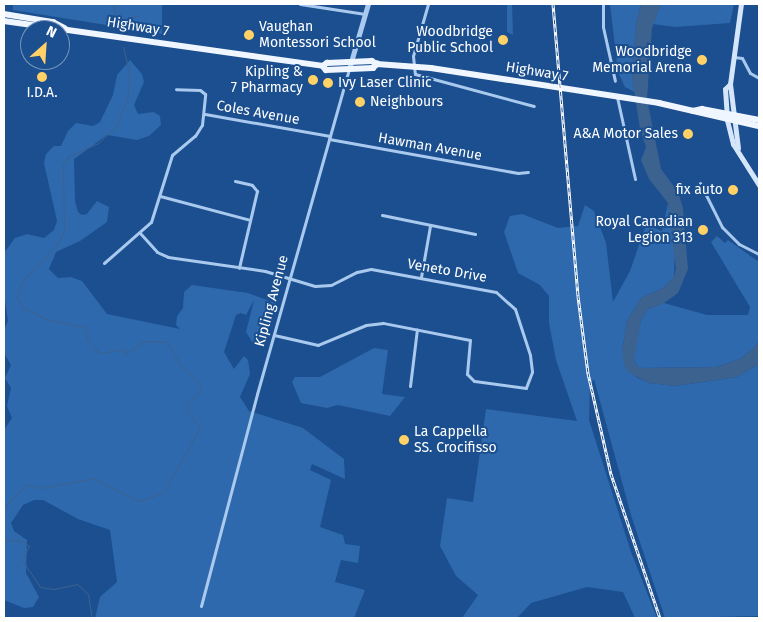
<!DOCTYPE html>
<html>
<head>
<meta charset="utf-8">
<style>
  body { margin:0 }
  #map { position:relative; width:763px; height:622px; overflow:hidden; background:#1b4f8f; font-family:"Fira Sans",sans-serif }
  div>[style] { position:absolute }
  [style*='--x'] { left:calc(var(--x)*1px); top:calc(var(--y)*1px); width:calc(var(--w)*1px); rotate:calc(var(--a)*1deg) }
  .green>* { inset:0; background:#2e69ad }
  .water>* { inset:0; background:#3c6290 }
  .stream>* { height:1px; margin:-0.5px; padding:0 0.5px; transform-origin:0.5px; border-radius:0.5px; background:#3c6290 }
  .minor>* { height:3px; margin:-1.5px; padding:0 1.5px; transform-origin:1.5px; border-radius:1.5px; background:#a9c9ee }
  .tertiary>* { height:4.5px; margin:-2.25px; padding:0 2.25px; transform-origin:2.25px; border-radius:2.25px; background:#a9c9ee }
  .secondary>* { height:5px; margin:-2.5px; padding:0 2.5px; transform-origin:2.5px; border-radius:2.5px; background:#d6e6fa }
  .primary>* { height:5.5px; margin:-2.75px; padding:0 2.75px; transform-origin:2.75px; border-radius:2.75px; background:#f0f6ff }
  .rail>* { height:3px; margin-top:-1.5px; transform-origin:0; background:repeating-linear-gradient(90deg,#1b4f8f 0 4px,#fff 0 8px); box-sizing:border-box; border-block:1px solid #fff }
  .dots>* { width:14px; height:14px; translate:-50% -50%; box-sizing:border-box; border:2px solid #1b4f8f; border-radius:50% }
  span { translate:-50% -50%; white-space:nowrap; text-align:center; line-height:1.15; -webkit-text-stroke:4px #1b4f8f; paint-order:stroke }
  .street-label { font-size:14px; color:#fff }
  .poi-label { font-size:14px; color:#fff }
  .left { translate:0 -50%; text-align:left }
  .right { translate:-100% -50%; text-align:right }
  .frame { position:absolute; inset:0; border:5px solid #fff; pointer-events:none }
  .north { position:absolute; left:20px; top:20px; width:50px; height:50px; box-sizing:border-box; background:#1b4f8f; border:1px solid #7695bc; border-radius:50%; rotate:26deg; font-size:14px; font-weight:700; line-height:20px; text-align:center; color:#fff }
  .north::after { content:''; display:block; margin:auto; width:18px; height:22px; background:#ffd166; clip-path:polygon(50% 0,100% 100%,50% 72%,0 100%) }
</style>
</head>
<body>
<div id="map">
  <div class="green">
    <i style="clip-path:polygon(13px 4px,162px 4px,162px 34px,13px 10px)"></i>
    <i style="clip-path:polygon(507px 4px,512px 4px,513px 35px,507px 32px)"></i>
    <i style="clip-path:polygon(610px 4px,641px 4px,636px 24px,632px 77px,635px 92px,625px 87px,618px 72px)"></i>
    <i style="clip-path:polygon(661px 4px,734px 4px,730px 23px,675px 27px,653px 24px)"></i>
    <i style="clip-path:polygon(130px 60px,142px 74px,144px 82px,134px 105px,138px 114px,154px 112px,160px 116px,161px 125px,149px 136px,137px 140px,107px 135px,74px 159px,75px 201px,78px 212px,82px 215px,87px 214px,97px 201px,109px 207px,107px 222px,80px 241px,56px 252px,49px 269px,58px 278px,71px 277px,82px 281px,107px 314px,180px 329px,176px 325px,177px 316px,183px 308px,184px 292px,192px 285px,248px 293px,275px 303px,264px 346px,252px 342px,246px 332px,254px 300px,246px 315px,241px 313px,236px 315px,224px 352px,234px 369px,244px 356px,248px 360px,250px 374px,240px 397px,249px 411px,303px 428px,344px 459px,345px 479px,312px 464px,310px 470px,331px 480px,320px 527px,343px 535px,345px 544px,360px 546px,358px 563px,341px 560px,335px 582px,365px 590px,354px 618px,95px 618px,100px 597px,117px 582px,110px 530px,78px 519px,43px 500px,34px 500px,23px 505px,11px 523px,14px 531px,27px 540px,26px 573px,39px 597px,33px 607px,24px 608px,4px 600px,4px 430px,12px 418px,7px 406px,11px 388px,5px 378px,11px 365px,4px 353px,4px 330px,8px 321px,4px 294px,4px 253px,15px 238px,27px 234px,44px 238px,54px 230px,57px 221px,44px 163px,46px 154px,54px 146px,61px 146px,68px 131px,76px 123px,93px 126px,100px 122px,113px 95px,117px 75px)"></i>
    <i style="clip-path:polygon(668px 203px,675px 252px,674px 277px,663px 288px,641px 298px,627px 321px,622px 351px,636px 377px,649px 383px,675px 386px,737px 377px,759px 364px,759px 616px,665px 618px,631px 515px,594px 379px,590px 385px,589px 420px,631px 552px,657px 618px,635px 618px,623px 592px,587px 587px,531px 603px,517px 618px,462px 618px,478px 595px,456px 576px,440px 546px,447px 498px,473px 502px,486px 409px,577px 421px,556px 360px,549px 323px,549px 296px,540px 285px,518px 273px,504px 232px,510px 216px,522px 214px,558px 228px,578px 226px,585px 205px,594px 211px,606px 243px,613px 302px,630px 271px,646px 225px,662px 231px)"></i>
    <i style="clip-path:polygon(717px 236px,725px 243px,728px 240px,759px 262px,759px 339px,755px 347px,740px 359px,716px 367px,639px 368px,634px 361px,635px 349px,641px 320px,648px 309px,664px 303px,707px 315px,748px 315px,750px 307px,711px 242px)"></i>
    <i style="clip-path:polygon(374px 348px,388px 350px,382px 394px,405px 397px,390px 416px,338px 405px,327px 408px,301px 403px,292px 382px,295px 377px,320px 377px)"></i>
  </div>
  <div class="water">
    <i style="clip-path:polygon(641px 4px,661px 4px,652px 28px,647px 99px,661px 169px,678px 192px,683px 208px,688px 269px,678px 293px,664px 303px,648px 309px,641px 320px,634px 361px,639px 368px,716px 367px,740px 359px,755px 347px,759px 339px,759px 364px,737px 377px,675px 386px,649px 383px,628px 372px,624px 365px,622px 351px,627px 321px,641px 298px,663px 288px,674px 277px,676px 268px,668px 203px,649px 179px,641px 160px,646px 147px,640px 129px,632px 77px,636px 24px)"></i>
  </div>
  <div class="stream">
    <i style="--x:112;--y:4;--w:23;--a:70"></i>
    <i style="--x:118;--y:22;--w:22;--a:-18"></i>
    <i style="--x:4;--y:507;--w:33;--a:-45"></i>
    <i style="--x:27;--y:484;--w:15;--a:16"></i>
    <i style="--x:41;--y:488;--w:54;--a:-10.7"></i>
    <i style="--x:94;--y:478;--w:50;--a:27.6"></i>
    <i style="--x:138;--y:501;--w:20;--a:-18"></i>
    <i style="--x:157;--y:495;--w:8;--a:-30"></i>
    <i style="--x:164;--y:491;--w:73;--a:-60.3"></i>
    <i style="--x:200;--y:428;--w:20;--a:-127"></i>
    <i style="--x:188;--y:412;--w:11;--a:-95"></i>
    <i style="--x:187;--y:401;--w:13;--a:-29"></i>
    <i style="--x:198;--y:395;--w:9;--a:-63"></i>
    <i style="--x:202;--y:387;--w:28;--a:-135"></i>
    <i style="--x:182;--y:367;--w:29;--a:-121"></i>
    <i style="--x:167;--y:342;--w:23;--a:-178"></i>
    <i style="--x:144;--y:341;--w:22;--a:144"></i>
    <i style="--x:126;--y:354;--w:5;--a:-112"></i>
    <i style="--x:124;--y:349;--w:25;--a:171"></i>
    <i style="--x:99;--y:353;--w:17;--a:-130"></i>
    <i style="--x:88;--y:340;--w:14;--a:-107"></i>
    <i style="--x:84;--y:327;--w:39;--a:-168"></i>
    <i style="--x:46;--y:319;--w:25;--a:-154"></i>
    <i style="--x:23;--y:308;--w:13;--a:-119"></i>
    <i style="--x:17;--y:297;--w:18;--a:-71"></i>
    <i style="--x:23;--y:280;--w:52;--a:-46.5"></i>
    <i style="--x:59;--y:242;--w:12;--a:-66"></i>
    <i style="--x:64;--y:231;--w:66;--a:-90.9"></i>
    <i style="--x:63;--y:165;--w:11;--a:-56"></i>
    <i style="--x:69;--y:156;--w:32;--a:-24"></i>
    <i style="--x:98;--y:143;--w:26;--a:-43"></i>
    <i style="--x:117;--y:125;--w:31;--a:-69"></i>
    <i style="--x:128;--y:96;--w:24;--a:-88"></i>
    <i style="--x:129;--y:72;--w:26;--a:-103"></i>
    <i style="--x:4;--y:540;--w:18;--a:3"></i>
    <i style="--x:22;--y:541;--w:9;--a:36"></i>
    <i style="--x:29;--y:546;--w:16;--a:117"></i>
    <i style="--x:22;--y:560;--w:32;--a:56"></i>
    <i style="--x:40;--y:587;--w:14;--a:8"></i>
    <i style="--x:54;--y:589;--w:24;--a:-12"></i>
    <i style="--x:77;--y:584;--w:15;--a:42"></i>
    <i style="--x:88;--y:594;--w:24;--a:81"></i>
  </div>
  <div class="minor">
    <i style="--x:300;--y:4;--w:66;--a:8.7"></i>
    <i style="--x:428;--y:4;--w:54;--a:106.1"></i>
    <i style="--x:413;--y:56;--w:18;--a:84"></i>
    <i style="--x:415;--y:74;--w:123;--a:15.1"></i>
    <i style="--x:603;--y:4;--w:23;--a:90"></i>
    <i style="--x:603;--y:27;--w:55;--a:77.5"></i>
    <i style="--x:734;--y:57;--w:8;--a:7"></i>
    <i style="--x:742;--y:58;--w:17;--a:62"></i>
    <i style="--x:750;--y:73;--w:10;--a:29"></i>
    <i style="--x:617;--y:97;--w:84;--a:77.6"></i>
    <i style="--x:205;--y:114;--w:127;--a:10"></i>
    <i style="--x:329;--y:139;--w:192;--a:10.2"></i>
    <i style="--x:518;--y:173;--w:10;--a:-6"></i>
    <i style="--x:235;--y:181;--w:17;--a:13"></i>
    <i style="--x:252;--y:185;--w:8;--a:50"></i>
    <i style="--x:257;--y:191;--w:79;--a:103.2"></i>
    <i style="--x:700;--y:183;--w:49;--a:63.4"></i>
    <i style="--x:722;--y:227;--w:24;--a:45"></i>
    <i style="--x:739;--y:244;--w:22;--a:27"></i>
    <i style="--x:160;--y:196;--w:93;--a:14.9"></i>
    <i style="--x:382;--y:215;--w:95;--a:11.5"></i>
    <i style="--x:140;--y:233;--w:25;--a:48"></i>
    <i style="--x:157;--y:252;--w:12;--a:24"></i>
    <i style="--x:168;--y:257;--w:98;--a:8.2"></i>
    <i style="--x:265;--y:271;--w:52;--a:16.7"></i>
    <i style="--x:315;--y:286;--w:16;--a:-4"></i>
    <i style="--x:331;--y:285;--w:29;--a:-27"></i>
    <i style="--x:357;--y:272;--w:14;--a:-12"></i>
    <i style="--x:371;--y:269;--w:127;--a:10.4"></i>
    <i style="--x:496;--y:292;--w:25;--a:42"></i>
    <i style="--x:515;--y:309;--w:48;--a:71.9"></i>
    <i style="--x:530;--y:355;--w:17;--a:83"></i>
    <i style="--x:532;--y:372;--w:17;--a:111"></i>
    <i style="--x:526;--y:388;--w:52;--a:-172.3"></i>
    <i style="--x:474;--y:381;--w:10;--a:-135"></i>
    <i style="--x:467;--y:374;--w:34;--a:-85"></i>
    <i style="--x:470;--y:340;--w:89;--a:-168.9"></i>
    <i style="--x:383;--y:323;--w:17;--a:173"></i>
    <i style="--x:366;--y:325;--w:52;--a:157.4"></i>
    <i style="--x:318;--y:345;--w:45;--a:-167.2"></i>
    <i style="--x:104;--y:263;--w:62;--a:-41.1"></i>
    <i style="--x:151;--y:222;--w:70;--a:-72.6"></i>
    <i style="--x:172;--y:155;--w:30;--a:-40"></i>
    <i style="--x:195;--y:136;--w:13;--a:-58"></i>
    <i style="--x:202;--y:125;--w:31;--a:-84"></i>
    <i style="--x:205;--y:94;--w:6;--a:-141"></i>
    <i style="--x:200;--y:90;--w:24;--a:-178"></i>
    <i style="--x:421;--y:277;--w:52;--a:-80"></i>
    <i style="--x:410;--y:386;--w:57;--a:-83"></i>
    <i style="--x:201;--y:606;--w:219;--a:-75.2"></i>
    <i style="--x:257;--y:394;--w:338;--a:-74.2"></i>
  </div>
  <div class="tertiary">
    <i style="--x:349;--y:69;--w:68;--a:-73.7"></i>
  </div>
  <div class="secondary">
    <i style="--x:730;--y:84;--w:7;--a:135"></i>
    <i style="--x:725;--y:89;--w:31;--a:86"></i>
    <i style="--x:727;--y:120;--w:25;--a:76"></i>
    <i style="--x:733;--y:144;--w:49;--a:57.6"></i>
    <i style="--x:738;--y:148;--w:64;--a:-97.1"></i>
    <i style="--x:730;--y:84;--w:81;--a:-82.2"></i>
  </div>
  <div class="primary">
    <i style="--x:4;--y:14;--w:50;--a:9.3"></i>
    <i style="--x:53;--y:22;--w:13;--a:27"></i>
    <i style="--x:4;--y:21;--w:322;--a:8"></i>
    <i style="--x:323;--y:66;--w:5;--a:53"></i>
    <i style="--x:326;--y:70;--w:47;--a:-2.4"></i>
    <i style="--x:373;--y:68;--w:6;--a:-45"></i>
    <i style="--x:323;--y:66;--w:5;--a:-37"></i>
    <i style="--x:327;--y:63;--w:45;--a:-2.5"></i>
    <i style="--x:372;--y:61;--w:6;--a:31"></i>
    <i style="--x:377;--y:64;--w:54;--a:4.2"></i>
    <i style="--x:431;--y:68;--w:231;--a:8.7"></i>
    <i style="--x:659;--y:103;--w:103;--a:13"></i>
    <i style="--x:693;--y:111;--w:9;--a:-13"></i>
    <i style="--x:702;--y:109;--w:58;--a:10.9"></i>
  </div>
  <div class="rail">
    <i style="--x:553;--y:4;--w:293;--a:85.1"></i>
    <i style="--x:578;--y:296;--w:78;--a:82.6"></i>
    <i style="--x:588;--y:373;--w:104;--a:77.2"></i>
    <i style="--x:611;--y:474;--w:152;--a:71.2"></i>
  </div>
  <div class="dots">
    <i style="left:249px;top:35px;background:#ffd166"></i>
    <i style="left:503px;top:40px;background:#ffd166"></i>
    <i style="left:702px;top:60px;background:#ffd166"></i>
    <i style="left:42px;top:77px;background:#ffd166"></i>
    <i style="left:313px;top:80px;background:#ffd166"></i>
    <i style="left:328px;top:83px;background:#ffd166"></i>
    <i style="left:360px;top:102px;background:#ffd166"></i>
    <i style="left:688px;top:134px;background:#ffd166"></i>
    <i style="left:733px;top:190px;background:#ffd166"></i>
    <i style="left:703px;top:230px;background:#ffd166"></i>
    <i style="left:404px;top:440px;background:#ffd166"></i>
  </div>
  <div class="street-label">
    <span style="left:138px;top:27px;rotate:9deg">Highway 7</span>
    <span style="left:537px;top:72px;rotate:9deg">Highway 7</span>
    <span style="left:258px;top:113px;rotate:10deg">Coles Avenue</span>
    <span style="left:430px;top:147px;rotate:10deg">Hawman Avenue</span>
    <span style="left:447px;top:271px;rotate:10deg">Veneto Drive</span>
    <span style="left:272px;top:301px;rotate:-75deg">Kipling Avenue</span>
  </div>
  <div class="poi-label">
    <span class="left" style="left:259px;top:35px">Vaughan<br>Montessori School</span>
    <span class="right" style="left:493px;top:40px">Woodbridge<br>Public School</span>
    <span class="right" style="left:692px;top:60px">Woodbridge<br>Memorial Arena</span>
    <span class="right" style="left:303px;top:80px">Kipling &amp;<br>7 Pharmacy</span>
    <span class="left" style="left:338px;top:83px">Ivy Laser Clinic</span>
    <span style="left:42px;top:93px">I.D.A.</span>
    <span class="left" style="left:370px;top:102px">Neighbours</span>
    <span class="right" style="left:678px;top:134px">A&amp;A Motor Sales</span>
    <span class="right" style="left:723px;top:190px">fix auto</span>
    <span class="right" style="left:693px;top:230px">Royal Canadian<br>Legion 313</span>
    <span class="left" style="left:414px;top:440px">La Cappella<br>SS. Crocifisso</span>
  </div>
  <div class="frame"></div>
  <div class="north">N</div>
</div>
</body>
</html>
